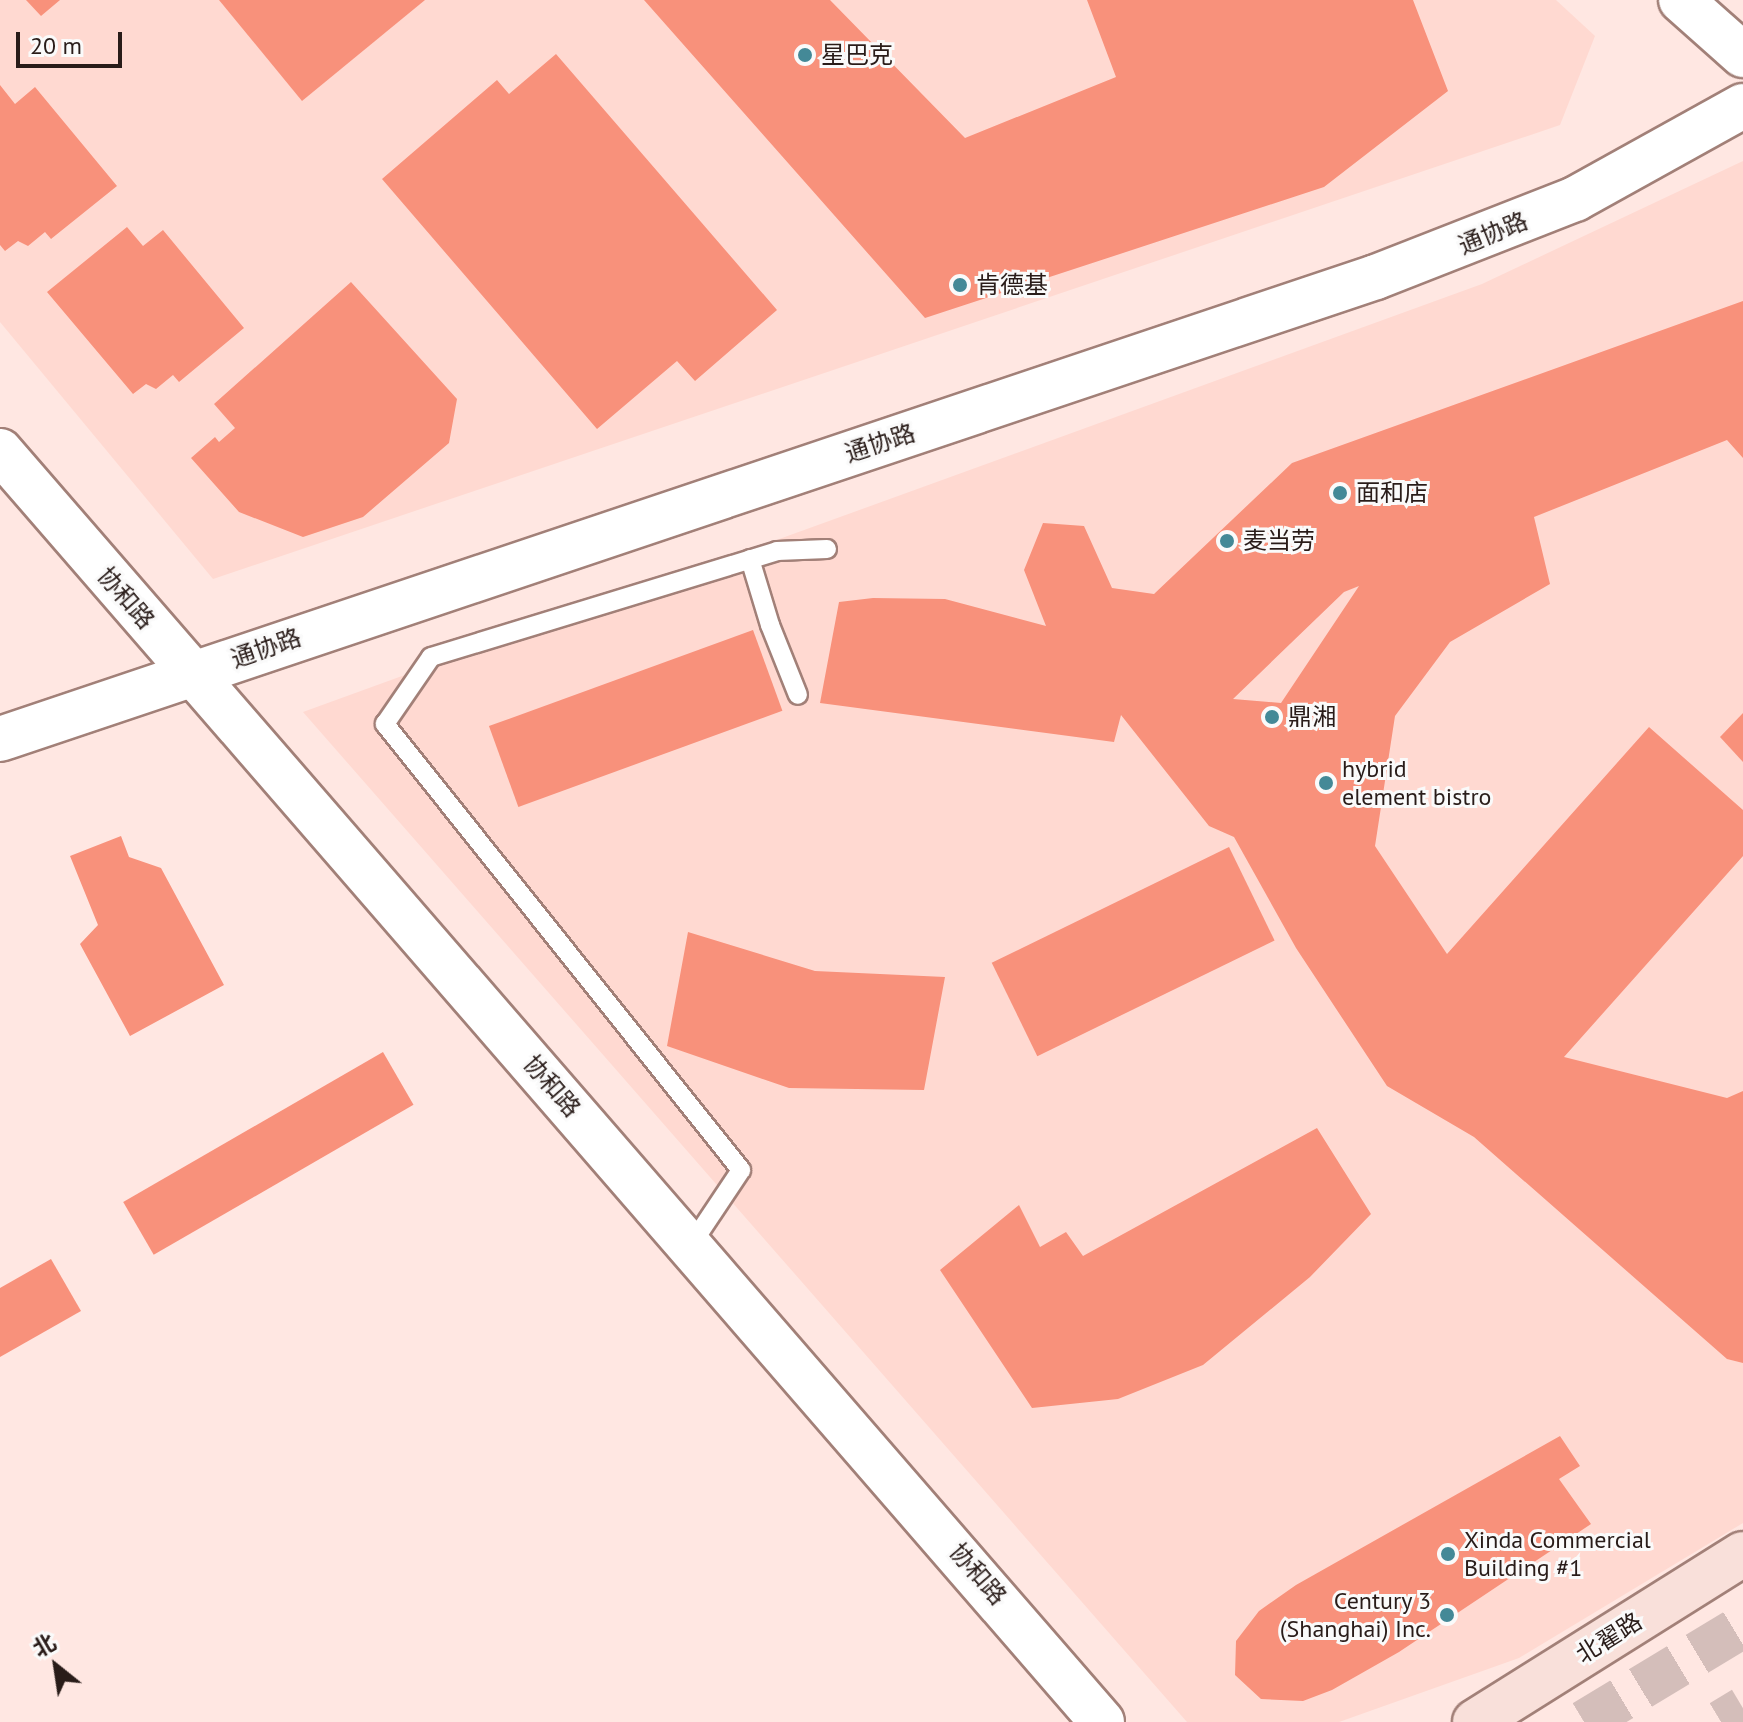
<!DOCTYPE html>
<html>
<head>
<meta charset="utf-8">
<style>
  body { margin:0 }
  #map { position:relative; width:1743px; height:1722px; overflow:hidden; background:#ffe7e2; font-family:"PT Sans","Noto Sans SC",sans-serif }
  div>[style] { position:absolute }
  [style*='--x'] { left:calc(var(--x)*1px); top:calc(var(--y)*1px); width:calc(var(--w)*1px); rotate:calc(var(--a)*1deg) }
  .built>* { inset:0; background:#ffd9d1 }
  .building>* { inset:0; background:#f8917b; transform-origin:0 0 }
  .trunk-tunnel>* { height:44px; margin-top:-22px; transform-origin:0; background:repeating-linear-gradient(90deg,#d4beba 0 44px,transparent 0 66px) }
  .roads { filter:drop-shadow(2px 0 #a28078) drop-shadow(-2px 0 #a28078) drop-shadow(0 2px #a28078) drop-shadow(0 -2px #a28078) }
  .service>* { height:18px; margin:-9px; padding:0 9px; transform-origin:9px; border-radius:9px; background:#fff }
  .tertiary>* { height:44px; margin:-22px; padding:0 22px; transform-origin:22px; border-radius:22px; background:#fff }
  .secondary>* { height:44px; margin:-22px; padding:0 22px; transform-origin:22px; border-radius:22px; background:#fff }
  .primary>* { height:44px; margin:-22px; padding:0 22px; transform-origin:22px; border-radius:22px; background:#f9e0da }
  .dots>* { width:22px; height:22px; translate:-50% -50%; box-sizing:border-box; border:4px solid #fafafa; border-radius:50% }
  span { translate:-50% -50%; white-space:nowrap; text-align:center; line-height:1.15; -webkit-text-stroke:6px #fafafa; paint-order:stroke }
  .poi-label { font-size:24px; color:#291c19 }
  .left { translate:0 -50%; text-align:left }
  .right { translate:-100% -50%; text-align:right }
  .street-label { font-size:24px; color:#291c19 }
  .north { position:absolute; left:16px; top:1626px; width:80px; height:80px; -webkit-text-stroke:6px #fafafa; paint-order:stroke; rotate:330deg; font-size:22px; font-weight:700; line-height:32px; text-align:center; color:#291c19 }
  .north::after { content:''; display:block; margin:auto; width:28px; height:36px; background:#291c19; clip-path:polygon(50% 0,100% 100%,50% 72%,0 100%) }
  .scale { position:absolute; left:16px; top:32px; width:106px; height:36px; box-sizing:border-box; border:4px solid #291c19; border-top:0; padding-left:10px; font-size:24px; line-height:28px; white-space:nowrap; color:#291c19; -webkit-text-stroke:6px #fafafa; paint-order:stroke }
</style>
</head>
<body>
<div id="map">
  <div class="built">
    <i style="clip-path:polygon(0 0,1556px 0,1595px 36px,1560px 125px,213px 579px,0 322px)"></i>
    <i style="clip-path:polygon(1743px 161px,1743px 1523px,1519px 1658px,1339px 1722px,1187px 1722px,303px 712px,1482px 284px)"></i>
  </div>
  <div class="building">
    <i style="clip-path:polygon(26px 0,60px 0,41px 16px)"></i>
    <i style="clip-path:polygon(219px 0,425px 0,302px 101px)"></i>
    <i style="clip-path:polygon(644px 0,830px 0,965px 138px,1116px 77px,1087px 0,1413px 0,1448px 91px,1324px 187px,925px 318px)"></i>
    <i style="clip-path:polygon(556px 54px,777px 310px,695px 381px,677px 361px,597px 429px,382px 179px,497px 80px,509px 94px)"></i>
    <i style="clip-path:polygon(0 85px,15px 104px,35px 87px,117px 186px,51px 239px,45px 232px,28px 246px,18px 241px,5px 251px,0 245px)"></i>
    <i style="clip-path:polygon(127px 227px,143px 246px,163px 230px,244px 328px,179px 382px,173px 375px,156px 389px,146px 384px,133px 394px,47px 292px)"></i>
    <i style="clip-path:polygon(351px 282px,457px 399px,449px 443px,363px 517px,303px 537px,239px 512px,191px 458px,215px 437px,219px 442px,235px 428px,214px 404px)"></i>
    <i style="clip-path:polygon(evenodd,1743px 301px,1743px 458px,1727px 440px,1534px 517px,1550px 584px,1450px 642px,1395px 716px,1375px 846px,1447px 954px,1649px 727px,1743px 810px,1743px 856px,1564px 1057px,1727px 1098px,1743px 1091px,1743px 1363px,1727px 1359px,1474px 1137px,1387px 1086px,1296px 948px,1234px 837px,1209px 826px,1121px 715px,1114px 742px,820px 703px,839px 602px,873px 598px,945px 599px,1046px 626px,1024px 570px,1043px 523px,1084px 526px,1112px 588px,1154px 594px,1292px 463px,1743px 301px,1359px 586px,1281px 703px,1233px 699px,1344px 592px,1359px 586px)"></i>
    <i style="left:753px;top:630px;width:86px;height:281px;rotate:70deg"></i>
    <i style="clip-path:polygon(1743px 713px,1743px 762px,1720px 737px)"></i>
    <i style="clip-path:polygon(121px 836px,129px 857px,161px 868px,224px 985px,130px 1036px,80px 944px,98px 925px,70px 856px)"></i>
    <i style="left:1229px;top:847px;width:104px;height:264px;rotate:64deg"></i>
    <i style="clip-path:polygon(688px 932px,815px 971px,945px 977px,924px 1090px,789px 1088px,667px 1046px)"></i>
    <i style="left:383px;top:1052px;width:61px;height:300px;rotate:60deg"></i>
    <i style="clip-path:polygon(1317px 1128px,1371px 1214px,1310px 1277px,1203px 1365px,1118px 1399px,1032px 1408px,940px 1270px,1019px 1205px,1040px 1247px,1066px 1232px,1083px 1256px)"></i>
    <i style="clip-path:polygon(51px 1259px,81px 1311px,0 1357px,0 1288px)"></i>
    <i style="clip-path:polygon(1560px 1436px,1580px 1466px,1559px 1479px,1591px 1524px,1399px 1652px,1332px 1690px,1303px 1701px,1261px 1699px,1235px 1675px,1236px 1641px,1259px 1611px,1296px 1585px)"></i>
  </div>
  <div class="trunk-tunnel">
    <i style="--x:1584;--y:1722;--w:186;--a:-31.1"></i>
    <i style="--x:1721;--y:1722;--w:26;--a:-31"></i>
  </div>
  <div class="roads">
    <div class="service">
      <i style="--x:750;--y:559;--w:69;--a:73.1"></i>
      <i style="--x:770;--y:625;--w:75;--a:68.2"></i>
      <i style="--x:691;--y:1245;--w:90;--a:-56.3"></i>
      <i style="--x:741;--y:1170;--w:571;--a:-128.6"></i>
      <i style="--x:385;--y:724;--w:81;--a:-55.5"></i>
      <i style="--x:431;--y:657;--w:362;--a:-17"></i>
      <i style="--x:777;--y:551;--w:50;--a:-2.3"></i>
    </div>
    <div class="tertiary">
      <i style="--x:1681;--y:0;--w:83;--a:41.6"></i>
      <i style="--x:0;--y:739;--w:1451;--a:-18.56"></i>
      <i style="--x:1376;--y:277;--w:214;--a:-21.4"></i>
      <i style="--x:1575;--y:199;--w:192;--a:-29"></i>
    </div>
    <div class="secondary">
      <i style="--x:0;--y:451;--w:1682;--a:49.07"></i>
    </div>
    <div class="primary">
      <i style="--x:1475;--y:1722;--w:316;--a:-32.1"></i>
    </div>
  </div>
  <div class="dots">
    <i style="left:805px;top:55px;background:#448997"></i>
    <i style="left:960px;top:285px;background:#448997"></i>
    <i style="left:1340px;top:493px;background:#448997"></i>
    <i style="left:1227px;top:541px;background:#448997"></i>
    <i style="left:1272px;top:717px;background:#448997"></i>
    <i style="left:1326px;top:783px;background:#448997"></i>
    <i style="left:1448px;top:1554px;background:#448997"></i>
    <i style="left:1447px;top:1615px;background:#448997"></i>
  </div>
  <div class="poi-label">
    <span class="left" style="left:821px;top:55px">星巴克</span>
    <span class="left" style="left:976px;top:285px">肯德基</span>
    <span class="left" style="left:1356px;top:493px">面和店</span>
    <span class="left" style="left:1243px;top:541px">麦当劳</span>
    <span class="left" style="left:1288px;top:717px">鼎湘</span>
    <span class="left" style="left:1342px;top:783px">hybrid<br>element bistro</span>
    <span class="left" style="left:1464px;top:1554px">Xinda Commercial<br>Building #1</span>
    <span class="right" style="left:1431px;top:1615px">Century 3<br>(Shanghai) Inc.</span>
  </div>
  <div class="street-label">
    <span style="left:1493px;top:233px;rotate:-22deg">通协路</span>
    <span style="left:880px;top:443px;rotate:-18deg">通协路</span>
    <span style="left:126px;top:598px;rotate:49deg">协和路</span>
    <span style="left:266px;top:648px;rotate:-19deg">通协路</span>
    <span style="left:552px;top:1086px;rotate:49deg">协和路</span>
    <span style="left:978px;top:1574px;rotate:49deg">协和路</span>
    <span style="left:1609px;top:1638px;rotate:-32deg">北翟路</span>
  </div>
  <div class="north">北</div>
  <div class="scale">20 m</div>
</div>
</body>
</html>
